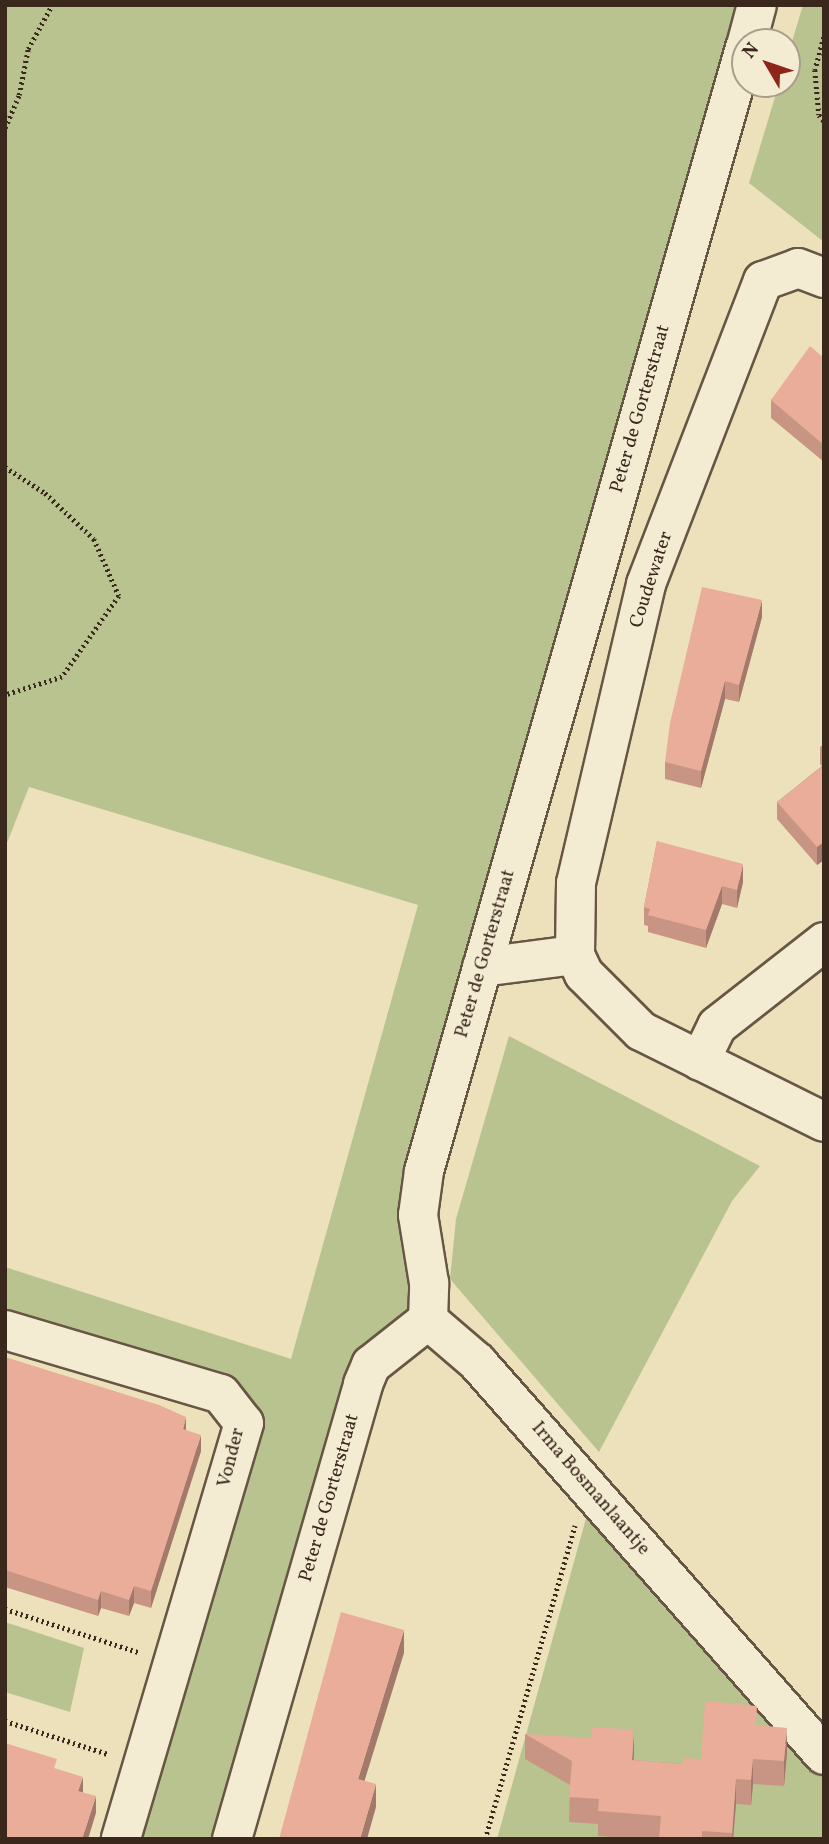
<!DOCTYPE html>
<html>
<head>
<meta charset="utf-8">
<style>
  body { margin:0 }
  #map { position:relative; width:829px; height:1844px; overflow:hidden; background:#ede1bb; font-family:Vollkorn,serif }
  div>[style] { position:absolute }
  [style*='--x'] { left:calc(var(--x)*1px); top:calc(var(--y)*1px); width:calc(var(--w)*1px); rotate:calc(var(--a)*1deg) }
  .green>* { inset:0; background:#b8c390 }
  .path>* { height:4.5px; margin-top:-2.25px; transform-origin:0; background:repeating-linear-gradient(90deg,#3b281d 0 2px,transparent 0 5.5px) }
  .roads { filter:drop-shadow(2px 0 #685644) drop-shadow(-2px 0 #685644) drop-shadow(0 2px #685644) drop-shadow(0 -2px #685644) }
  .minor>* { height:38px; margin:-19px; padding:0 19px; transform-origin:19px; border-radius:19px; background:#f3ecd3 }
  .wall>* { inset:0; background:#c89584 }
  .shaded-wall>* { inset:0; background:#a3796c }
  .building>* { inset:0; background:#e9ad9a }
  span { translate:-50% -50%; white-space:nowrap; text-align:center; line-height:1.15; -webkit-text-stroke:5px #f3ecd3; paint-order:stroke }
  .street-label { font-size:19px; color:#3b281d }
  .frame { position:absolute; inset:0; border:7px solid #3b281d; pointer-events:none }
  .north { position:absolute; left:731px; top:28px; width:70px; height:70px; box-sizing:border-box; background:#f3ecd3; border:2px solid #a99e8a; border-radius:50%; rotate:309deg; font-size:19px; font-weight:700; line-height:28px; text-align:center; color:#3b281d }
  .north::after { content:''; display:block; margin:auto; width:24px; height:32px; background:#8f2418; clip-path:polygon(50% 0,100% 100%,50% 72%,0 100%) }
</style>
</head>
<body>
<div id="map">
  <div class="green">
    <i style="clip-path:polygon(5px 5px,746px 5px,411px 1173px,416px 1306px,393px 1333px,220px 1839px,135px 1839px,257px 1422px,5px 1322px,5px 1267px,291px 1359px,418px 905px,29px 787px,5px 848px)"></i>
    <i style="clip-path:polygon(803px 5px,824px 5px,824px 242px,749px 183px,779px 84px,787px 84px,787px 58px)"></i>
    <i style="clip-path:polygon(509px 1036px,760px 1166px,732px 1201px,599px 1452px,450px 1279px,456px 1219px)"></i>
    <i style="clip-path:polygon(590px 1504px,824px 1770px,824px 1839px,497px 1839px)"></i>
    <i style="clip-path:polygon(5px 1622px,84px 1648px,70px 1712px,5px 1692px)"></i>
  </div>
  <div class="path">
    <i style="--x:824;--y:37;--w:34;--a:105"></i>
    <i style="--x:815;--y:70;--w:45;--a:84.9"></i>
    <i style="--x:819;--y:115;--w:8;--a:50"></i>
    <i style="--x:5;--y:128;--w:36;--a:-67"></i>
    <i style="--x:19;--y:95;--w:47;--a:-78.9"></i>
    <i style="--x:28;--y:49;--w:50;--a:-61.4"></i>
    <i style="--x:5;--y:467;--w:48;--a:33"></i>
    <i style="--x:45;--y:493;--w:67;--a:43.2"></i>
    <i style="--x:94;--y:539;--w:62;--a:66.3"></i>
    <i style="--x:119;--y:596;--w:99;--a:125.1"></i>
    <i style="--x:62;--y:677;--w:60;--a:162.5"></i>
    <i style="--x:5;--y:1609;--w:140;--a:17.9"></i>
    <i style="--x:5;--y:1721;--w:108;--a:17.8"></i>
    <i style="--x:485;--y:1839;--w:326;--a:-74"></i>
  </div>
  <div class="roads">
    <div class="minor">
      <i style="--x:747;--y:42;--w:38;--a:-75"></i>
      <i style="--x:575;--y:955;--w:72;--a:-89.2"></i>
      <i style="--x:576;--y:883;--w:307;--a:-76.8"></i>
      <i style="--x:646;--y:584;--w:325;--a:-68.9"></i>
      <i style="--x:763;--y:281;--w:37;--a:-20"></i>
      <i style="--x:798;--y:268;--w:28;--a:21"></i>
      <i style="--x:482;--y:967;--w:94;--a:-7.4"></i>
      <i style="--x:575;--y:955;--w:21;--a:65"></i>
      <i style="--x:584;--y:974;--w:81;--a:45"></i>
      <i style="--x:641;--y:1031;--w:204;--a:26.4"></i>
      <i style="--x:700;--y:1061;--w:39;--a:-64"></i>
      <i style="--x:717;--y:1026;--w:136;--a:-38.1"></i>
      <i style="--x:428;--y:1320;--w:65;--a:40.6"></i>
      <i style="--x:477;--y:1362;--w:524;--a:48.56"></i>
      <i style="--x:5;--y:1330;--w:225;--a:16.5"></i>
      <i style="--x:221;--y:1394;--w:37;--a:52"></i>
      <i style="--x:244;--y:1423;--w:434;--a:106.5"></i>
      <i style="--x:232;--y:1839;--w:473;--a:-73.9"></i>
      <i style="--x:363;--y:1384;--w:21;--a:-67"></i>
      <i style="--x:371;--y:1365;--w:73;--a:-38.3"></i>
      <i style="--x:428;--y:1320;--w:37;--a:-88"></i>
      <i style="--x:429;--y:1283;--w:69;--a:-99.2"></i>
      <i style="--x:418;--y:1215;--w:44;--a:-82.2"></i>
      <i style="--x:424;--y:1171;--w:1168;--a:-74.05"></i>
    </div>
  </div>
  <div class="wall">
    <i style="clip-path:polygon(824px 358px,824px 462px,771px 418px,771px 400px)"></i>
    <i style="clip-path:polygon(762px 617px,739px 702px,725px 699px,701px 788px,665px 779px,665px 762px)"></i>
    <i style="clip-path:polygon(824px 744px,824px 860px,817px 865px,777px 819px,777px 802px,822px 766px,820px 764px,820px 747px)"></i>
    <i style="clip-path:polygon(657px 841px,743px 882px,737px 908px,722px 904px,706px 948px,648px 932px,648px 926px,644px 925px,644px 907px)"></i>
    <i style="clip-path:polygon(5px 1357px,186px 1430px,201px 1451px,151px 1608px,134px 1603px,129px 1616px,101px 1608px,98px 1616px,5px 1587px)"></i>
    <i style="clip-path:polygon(757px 1725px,787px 1753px,784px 1786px,753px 1784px,751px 1805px,736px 1804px,733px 1839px,641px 1839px,598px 1836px,598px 1824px,569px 1822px,570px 1785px,525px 1759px,525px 1734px,634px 1760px,683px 1764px,701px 1759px)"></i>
  </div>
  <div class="shaded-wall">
    <i style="clip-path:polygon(762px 600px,762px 617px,739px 702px,739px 685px)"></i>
    <i style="clip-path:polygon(725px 681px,725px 699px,701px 788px,701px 771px)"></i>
    <i style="clip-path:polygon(824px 842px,824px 860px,817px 865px,817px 847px)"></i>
    <i style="clip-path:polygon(743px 864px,743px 882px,737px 908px,737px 890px)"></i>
    <i style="clip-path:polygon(722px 886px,722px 904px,706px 948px,706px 930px)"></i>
    <i style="clip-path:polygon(186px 1417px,186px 1433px,183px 1429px)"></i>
    <i style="clip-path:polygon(201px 1435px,201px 1451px,151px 1608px,151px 1591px)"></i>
    <i style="clip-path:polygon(134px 1586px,134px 1603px,129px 1616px,129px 1600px)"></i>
    <i style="clip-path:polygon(101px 1591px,101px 1608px,98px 1616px,98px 1600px)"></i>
    <i style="clip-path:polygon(404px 1630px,404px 1653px,358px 1802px,358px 1779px)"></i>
    <i style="clip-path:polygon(787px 1728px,787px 1753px,784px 1786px,784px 1761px)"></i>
    <i style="clip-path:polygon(634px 1730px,634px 1755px,632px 1784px,632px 1760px)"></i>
    <i style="clip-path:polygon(753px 1759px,753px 1784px,751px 1805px,751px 1780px)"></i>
    <i style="clip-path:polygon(83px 1777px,83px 1794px,78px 1791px)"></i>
    <i style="clip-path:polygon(736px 1779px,736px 1804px,733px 1839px,732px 1839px)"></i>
    <i style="clip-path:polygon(376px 1784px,376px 1807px,367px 1839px,360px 1839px)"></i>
    <i style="clip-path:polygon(96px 1796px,96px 1813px,88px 1839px,82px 1839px)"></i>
  </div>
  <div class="building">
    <i style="clip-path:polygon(810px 346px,824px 358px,824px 445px,771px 400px)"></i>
    <i style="clip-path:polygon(702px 587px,762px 600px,739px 685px,725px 681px,701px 771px,665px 762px,670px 723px)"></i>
    <i style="clip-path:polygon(824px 765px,824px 842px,817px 847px,777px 802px)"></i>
    <i style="clip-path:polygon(657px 841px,743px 864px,737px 890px,722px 886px,706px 930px,648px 915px,650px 909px,644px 907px)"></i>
    <i style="clip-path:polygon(5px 1357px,159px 1405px,186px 1417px,183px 1429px,201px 1435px,151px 1591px,134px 1586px,129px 1600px,101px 1591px,98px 1600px,5px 1570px)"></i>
    <i style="clip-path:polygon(341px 1612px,404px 1630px,358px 1779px,376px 1784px,360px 1839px,279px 1839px)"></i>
    <i style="clip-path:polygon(705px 1701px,757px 1706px,756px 1725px,787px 1728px,784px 1761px,753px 1759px,751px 1780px,736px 1779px,732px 1833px,702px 1831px,702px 1839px,659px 1839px,661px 1816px,598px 1811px,599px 1799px,569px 1797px,572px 1761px,525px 1734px,591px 1738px,592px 1727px,634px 1730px,632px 1760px,683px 1764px,683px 1758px,701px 1759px)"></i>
    <i style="clip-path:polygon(5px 1743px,57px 1759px,54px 1768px,83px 1777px,78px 1791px,96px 1796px,82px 1839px,5px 1839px)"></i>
  </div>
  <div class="street-label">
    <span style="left:641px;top:409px;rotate:-74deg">Peter de Gorterstraat</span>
    <span style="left:652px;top:580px;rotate:-72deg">Coudewater</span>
    <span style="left:486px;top:954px;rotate:-74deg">Peter de Gorterstraat</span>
    <span style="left:232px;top:1458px;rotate:-76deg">Vonder</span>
    <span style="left:590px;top:1489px;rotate:49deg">Irma Bosmanlaantje</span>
    <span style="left:330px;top:1498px;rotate:-74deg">Peter de Gorterstraat</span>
  </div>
  <div class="frame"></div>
  <div class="north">N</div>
</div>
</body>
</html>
